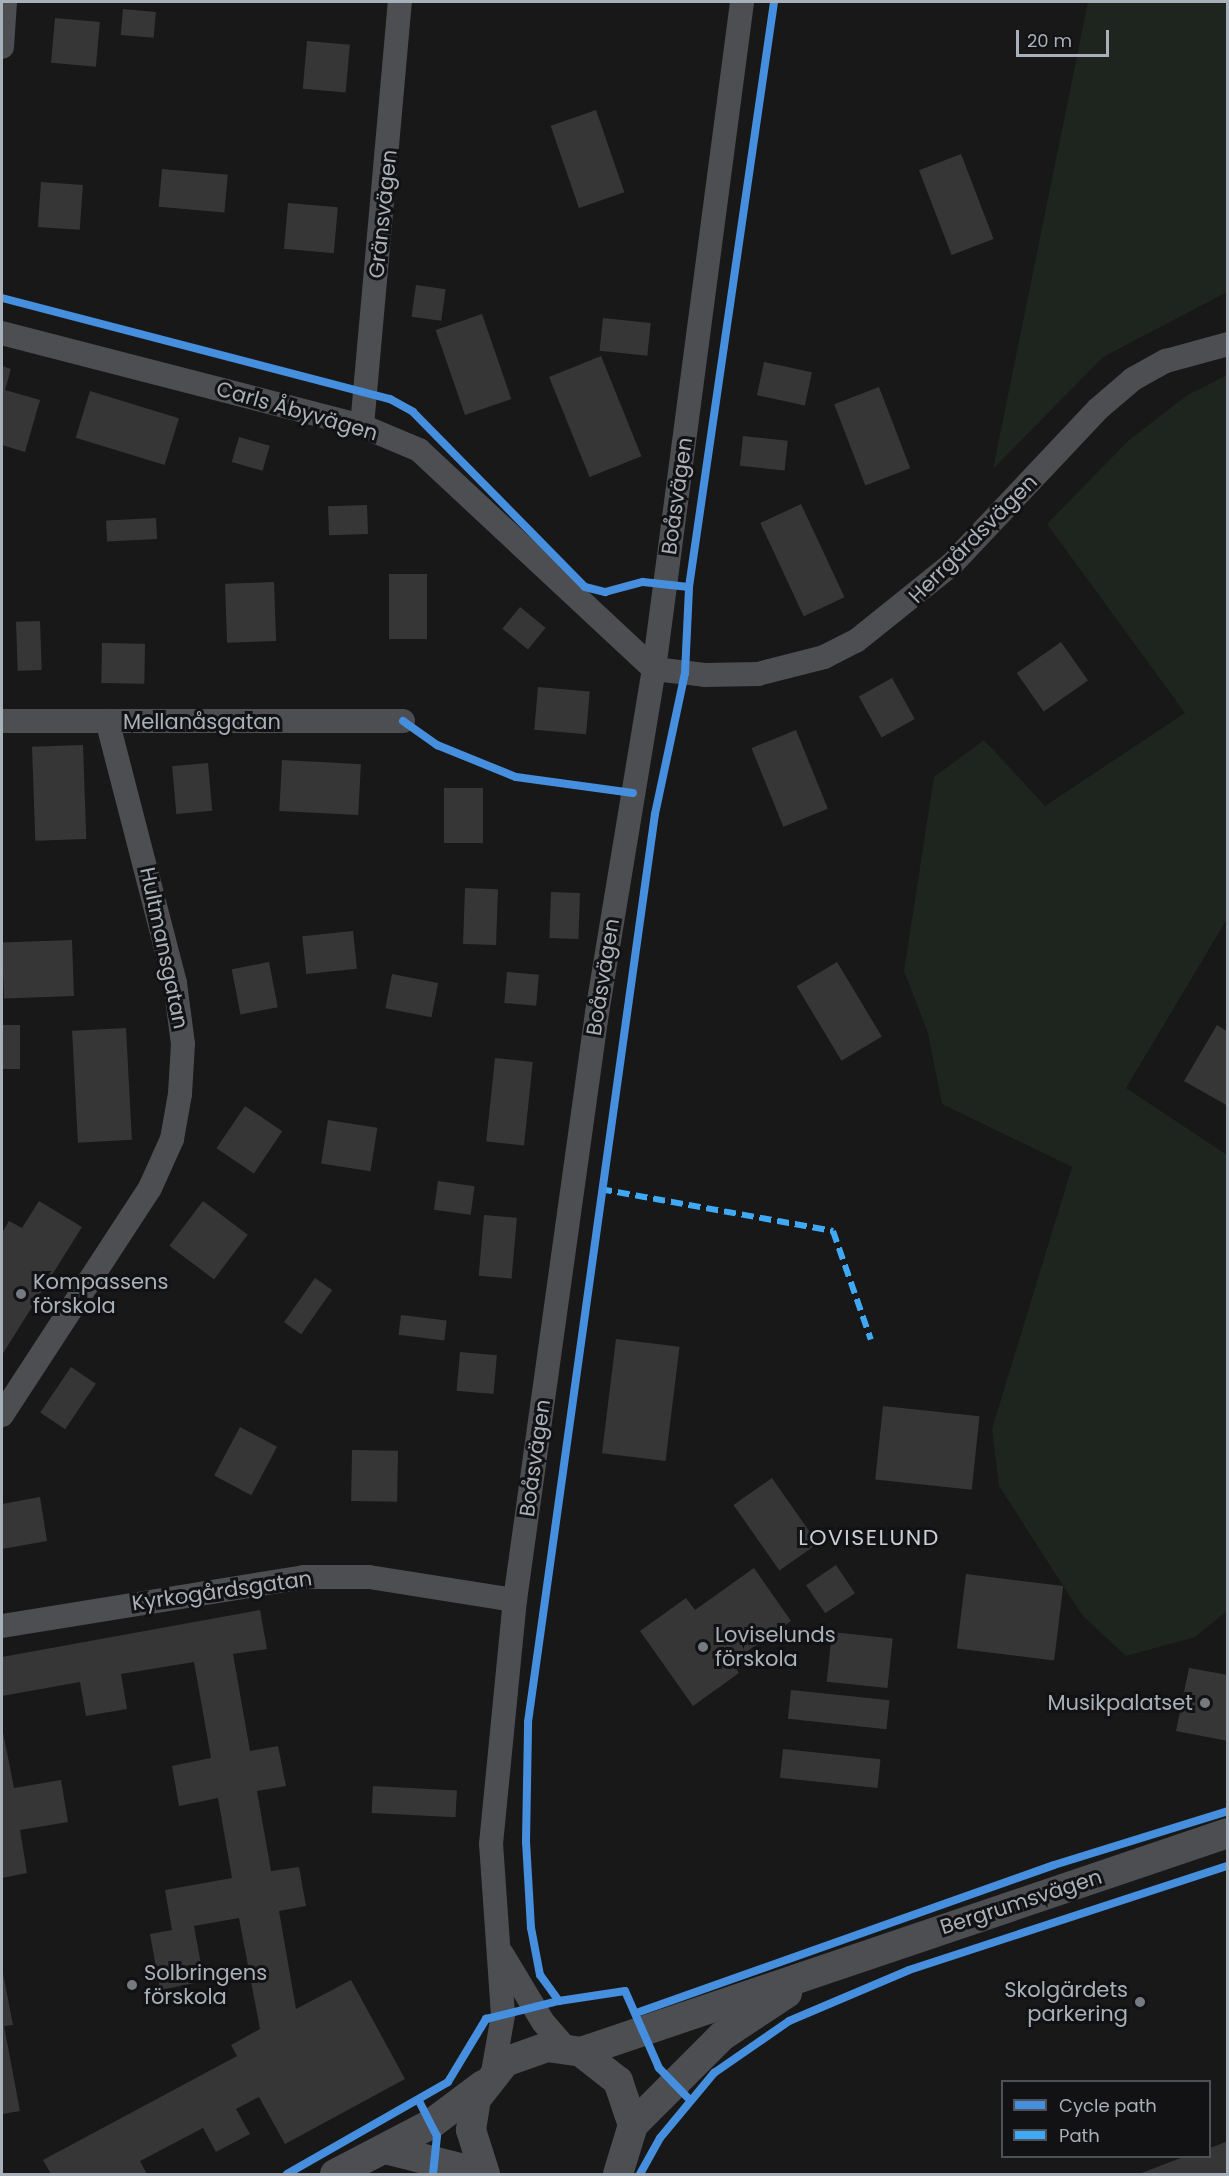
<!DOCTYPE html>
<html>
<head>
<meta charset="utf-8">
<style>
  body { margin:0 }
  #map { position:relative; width:1229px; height:2176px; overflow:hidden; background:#181818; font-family:Poppins,sans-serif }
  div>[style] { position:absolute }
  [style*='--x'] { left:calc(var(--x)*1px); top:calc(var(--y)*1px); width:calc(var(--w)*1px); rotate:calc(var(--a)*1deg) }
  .green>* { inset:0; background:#1d251e }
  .building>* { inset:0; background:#363637; transform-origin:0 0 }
  .minor>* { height:24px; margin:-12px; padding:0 12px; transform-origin:12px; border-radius:12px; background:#4c4e51 }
  .tertiary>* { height:30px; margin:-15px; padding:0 15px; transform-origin:15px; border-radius:15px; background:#4c4e51 }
  .quiet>* { height:6px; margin-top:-3px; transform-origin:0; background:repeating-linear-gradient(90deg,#3fa9f5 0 12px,transparent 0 18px) }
  .cycleway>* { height:8px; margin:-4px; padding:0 4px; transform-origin:4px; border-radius:4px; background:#468fdf }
  .dots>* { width:16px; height:16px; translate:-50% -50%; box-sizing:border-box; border:3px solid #121214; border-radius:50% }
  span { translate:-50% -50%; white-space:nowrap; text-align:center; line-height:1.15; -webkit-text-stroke:6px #121214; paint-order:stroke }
  .street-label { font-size:21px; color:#a8b0b9 }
  .poi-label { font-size:21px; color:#a8b0b9 }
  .left { translate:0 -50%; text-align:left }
  .right { translate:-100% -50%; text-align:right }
  .neighbourhood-label { font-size:22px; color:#c9ced5; letter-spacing:1.5px }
  .frame { position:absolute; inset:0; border:3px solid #a8b0b9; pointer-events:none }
  .legend { position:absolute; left:1001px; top:2080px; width:210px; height:78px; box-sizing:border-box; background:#121214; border:2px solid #4e5156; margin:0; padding:8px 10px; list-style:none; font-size:18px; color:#a8b0b9 }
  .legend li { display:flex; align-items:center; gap:12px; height:30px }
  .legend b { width:30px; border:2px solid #4e5156 }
  .scale { position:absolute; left:1016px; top:30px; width:93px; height:27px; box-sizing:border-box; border:3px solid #a8b0b9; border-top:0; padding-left:8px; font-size:18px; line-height:21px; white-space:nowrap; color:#a8b0b9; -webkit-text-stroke:4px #121214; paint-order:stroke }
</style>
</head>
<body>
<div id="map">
  <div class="green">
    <i style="clip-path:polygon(1088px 2px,1227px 2px,1227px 292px,1103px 357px,993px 469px)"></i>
    <i style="clip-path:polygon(1227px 375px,1227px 919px,1126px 1088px,1227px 1155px,1227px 1611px,1195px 1637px,1126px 1656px,1082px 1615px,999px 1486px,992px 1429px,1072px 1167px,942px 1104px,928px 1033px,904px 971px,934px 777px,984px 740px,1045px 806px,1185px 713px,1047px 524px,1128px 441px,1186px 396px)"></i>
  </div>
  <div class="building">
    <i style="left:123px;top:9px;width:33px;height:26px;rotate:5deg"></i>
    <i style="left:55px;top:18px;width:45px;height:45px;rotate:5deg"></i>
    <i style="left:307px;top:41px;width:43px;height:48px;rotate:5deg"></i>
    <i style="left:596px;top:110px;width:87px;height:48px;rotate:71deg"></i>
    <i style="left:961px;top:154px;width:91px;height:45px;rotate:69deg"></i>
    <i style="left:162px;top:169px;width:66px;height:38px;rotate:5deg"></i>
    <i style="left:41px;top:182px;width:42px;height:45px;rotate:4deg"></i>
    <i style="left:288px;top:203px;width:50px;height:46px;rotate:5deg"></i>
    <i style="left:416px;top:285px;width:30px;height:32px;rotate:8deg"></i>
    <i style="left:482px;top:314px;width:90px;height:49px;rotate:71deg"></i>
    <i style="left:603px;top:318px;width:48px;height:33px;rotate:6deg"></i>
    <i style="left:601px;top:356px;width:108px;height:56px;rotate:68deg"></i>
    <i style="left:764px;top:362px;width:49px;height:34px;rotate:12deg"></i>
    <i style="clip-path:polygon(2px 366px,11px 369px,5px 390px,40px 400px,25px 452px,2px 445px)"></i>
    <i style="left:879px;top:387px;width:87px;height:48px;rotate:69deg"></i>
    <i style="left:90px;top:391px;width:93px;height:49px;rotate:17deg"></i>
    <i style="left:743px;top:436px;width:45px;height:30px;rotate:6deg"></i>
    <i style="left:239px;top:437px;width:32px;height:26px;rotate:16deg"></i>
    <i style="left:801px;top:504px;width:103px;height:45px;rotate:65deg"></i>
    <i style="left:367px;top:505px;width:29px;height:39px;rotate:88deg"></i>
    <i style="left:156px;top:518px;width:21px;height:50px;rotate:87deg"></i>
    <i style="left:389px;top:574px;width:38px;height:65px"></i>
    <i style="left:274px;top:582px;width:59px;height:49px;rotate:88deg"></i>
    <i style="left:520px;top:607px;width:33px;height:28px;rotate:39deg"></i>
    <i style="left:40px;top:621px;width:49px;height:24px;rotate:88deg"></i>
    <i style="left:1061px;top:642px;width:47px;height:54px;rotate:55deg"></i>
    <i style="left:102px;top:643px;width:43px;height:40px;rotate:1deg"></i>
    <i style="left:892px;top:678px;width:47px;height:38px;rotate:61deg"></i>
    <i style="left:538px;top:687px;width:52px;height:43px;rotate:5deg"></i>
    <i style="left:796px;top:730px;width:85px;height:48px;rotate:68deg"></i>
    <i style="left:83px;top:745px;width:94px;height:51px;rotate:88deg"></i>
    <i style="left:282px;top:760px;width:79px;height:51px;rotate:3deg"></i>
    <i style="left:208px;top:763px;width:48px;height:36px;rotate:85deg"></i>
    <i style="left:444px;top:788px;width:39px;height:55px"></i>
    <i style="left:465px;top:888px;width:33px;height:56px;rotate:2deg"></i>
    <i style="left:551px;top:892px;width:29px;height:46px;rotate:2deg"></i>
    <i style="left:353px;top:931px;width:38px;height:51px;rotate:84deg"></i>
    <i style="left:72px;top:940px;width:56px;height:70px;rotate:88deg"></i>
    <i style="left:269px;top:962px;width:46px;height:38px;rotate:79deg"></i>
    <i style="left:837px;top:962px;width:87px;height:47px;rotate:59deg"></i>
    <i style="left:507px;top:972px;width:32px;height:31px;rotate:5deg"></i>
    <i style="left:392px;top:974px;width:47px;height:35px;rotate:11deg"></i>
    <i style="left:2px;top:1025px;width:18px;height:44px"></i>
    <i style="clip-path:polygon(1217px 1025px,1228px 1032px,1228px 1106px,1184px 1081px)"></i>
    <i style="left:126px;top:1028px;width:112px;height:54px;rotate:87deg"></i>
    <i style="left:495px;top:1058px;width:38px;height:84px;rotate:6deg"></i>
    <i style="left:245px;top:1106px;width:45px;height:51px;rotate:34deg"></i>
    <i style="left:328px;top:1120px;width:50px;height:44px;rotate:9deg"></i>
    <i style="left:438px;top:1181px;width:37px;height:29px;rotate:8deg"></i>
    <i style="clip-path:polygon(39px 1201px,82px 1227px,2px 1355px,2px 1233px,9px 1221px,22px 1228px)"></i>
    <i style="left:203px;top:1201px;width:56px;height:56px;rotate:37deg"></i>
    <i style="left:484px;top:1215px;width:33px;height:61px;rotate:5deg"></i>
    <i style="left:315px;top:1278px;width:21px;height:54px;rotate:35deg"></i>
    <i style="left:401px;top:1315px;width:46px;height:20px;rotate:7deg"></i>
    <i style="left:616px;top:1339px;width:64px;height:115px;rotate:7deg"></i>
    <i style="left:460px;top:1352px;width:37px;height:39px;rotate:5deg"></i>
    <i style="left:71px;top:1367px;width:30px;height:55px;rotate:34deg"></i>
    <i style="left:883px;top:1406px;width:97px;height:74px;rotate:6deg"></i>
    <i style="left:240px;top:1427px;width:42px;height:55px;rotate:28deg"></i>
    <i style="left:352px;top:1450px;width:46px;height:51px;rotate:1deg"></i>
    <i style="left:772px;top:1478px;width:80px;height:47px;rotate:55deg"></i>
    <i style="clip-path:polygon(40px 1497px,47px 1541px,2px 1549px,2px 1504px)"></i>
    <i style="left:836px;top:1565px;width:34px;height:36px;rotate:56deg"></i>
    <i style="clip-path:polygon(754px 1568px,791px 1621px,732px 1662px,739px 1673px,693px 1706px,640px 1631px,686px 1598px,695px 1610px)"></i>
    <i style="left:966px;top:1574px;width:98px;height:75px;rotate:7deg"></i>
    <i style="clip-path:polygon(260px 1610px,267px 1649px,233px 1654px,250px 1751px,278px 1746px,286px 1786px,257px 1791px,271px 1871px,299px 1867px,306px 1906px,279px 1911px,296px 2009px,351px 1980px,405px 2079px,285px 2144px,259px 2097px,236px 2109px,250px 2134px,216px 2152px,203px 2128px,140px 2161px,147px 2174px,51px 2174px,43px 2160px,237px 2056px,231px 2045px,260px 2029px,239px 1918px,194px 1926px,204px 1981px,160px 1990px,150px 1934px,172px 1930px,165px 1890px,232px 1878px,218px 1798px,179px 1806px,172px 1766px,211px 1758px,194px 1662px,121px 1674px,127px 1709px,86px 1716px,80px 1682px,2px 1696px,2px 1657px)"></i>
    <i style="left:832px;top:1632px;width:61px;height:50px;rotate:6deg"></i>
    <i style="clip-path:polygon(1189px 1668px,1228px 1675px,1228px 1741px,1176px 1731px)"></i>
    <i style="left:791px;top:1690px;width:99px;height:29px;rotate:6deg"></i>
    <i style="clip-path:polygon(2px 1727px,14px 1788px,61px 1780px,68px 1822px,20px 1830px,27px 1873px,2px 1878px)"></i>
    <i style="left:783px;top:1749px;width:98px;height:29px;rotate:6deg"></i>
    <i style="left:373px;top:1786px;width:84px;height:27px;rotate:3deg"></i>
    <i style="clip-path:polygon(2px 1968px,13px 2025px,4px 2026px,20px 2111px,2px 2114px)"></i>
    <i style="clip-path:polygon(1228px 2141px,1228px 2174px,1139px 2174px,1186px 2156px,1210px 2156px,1210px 2148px)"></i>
  </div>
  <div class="minor">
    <i style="--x:2;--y:47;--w:45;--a:-86.2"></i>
    <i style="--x:2;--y:333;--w:372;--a:14.5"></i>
    <i style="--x:362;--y:426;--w:62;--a:22.8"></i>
    <i style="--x:419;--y:450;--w:321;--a:43"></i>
    <i style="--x:654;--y:669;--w:51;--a:6.7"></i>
    <i style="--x:705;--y:675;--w:53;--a:-1.1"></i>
    <i style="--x:758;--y:674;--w:68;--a:-14.4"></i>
    <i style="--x:824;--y:657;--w:36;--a:-27"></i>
    <i style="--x:856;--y:641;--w:122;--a:-38.7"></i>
    <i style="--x:951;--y:565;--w:214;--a:-46.7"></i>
    <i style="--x:1098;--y:409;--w:46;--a:-40.6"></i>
    <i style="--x:1133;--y:379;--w:38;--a:-29"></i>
    <i style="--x:1166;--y:361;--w:64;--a:-15.3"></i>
    <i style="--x:362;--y:426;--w:426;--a:-84.9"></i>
    <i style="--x:2;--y:721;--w:401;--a:0"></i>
    <i style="--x:2;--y:1415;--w:271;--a:-56.9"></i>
    <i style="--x:150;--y:1188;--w:54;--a:-65.8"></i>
    <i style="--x:172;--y:1139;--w:46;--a:-79.9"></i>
    <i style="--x:180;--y:1094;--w:50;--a:-86.6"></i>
    <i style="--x:183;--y:1044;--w:62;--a:-97.5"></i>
    <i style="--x:175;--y:983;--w:268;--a:-104.5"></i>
    <i style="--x:2;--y:1626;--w:305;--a:-9.2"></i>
    <i style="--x:303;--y:1577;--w:66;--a:0"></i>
    <i style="--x:369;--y:1577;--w:148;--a:9"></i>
    <i style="--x:502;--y:1954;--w:79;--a:58.9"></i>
    <i style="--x:543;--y:2022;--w:35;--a:49"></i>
    <i style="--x:493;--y:2072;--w:58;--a:-80"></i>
    <i style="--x:503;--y:2015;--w:171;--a:-94"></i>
    <i style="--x:491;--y:1844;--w:245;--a:-84.4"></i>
    <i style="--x:515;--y:1600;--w:593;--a:-82.05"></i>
    <i style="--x:597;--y:1013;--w:349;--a:-80.6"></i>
    <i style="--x:654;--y:669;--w:673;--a:-82.48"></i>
  </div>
  <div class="tertiary">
    <i style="--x:581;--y:2052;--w:683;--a:-18.7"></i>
    <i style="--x:633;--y:2125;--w:126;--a:-45"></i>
    <i style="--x:722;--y:2036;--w:78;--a:-33.5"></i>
    <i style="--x:385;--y:2149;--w:102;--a:14.2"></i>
    <i style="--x:335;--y:2174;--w:108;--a:-27.5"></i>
    <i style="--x:431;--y:2124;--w:65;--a:-36.9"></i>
    <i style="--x:485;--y:2174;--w:46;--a:-107.7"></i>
    <i style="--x:471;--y:2130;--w:31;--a:-81"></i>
    <i style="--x:476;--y:2099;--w:47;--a:-51.9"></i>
    <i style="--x:505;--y:2062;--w:45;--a:-19.7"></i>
    <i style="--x:547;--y:2047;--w:34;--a:8"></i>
    <i style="--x:581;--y:2052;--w:47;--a:38.1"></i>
    <i style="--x:618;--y:2081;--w:46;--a:71.2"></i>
    <i style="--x:633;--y:2125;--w:51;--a:107"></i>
  </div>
  <div class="quiet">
    <i style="--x:600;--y:1189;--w:237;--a:10.2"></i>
    <i style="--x:833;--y:1231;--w:115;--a:70.8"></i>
  </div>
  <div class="cycleway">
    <i style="--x:2;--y:298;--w:401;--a:14.6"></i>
    <i style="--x:390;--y:399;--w:26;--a:29"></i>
    <i style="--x:413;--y:412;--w:245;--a:45.5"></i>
    <i style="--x:585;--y:587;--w:21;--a:14"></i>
    <i style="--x:605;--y:592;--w:39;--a:-15"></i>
    <i style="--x:643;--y:582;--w:46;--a:6.2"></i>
    <i style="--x:403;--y:721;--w:42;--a:35.2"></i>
    <i style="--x:437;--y:745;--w:85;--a:22.1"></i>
    <i style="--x:516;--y:777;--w:118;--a:7.8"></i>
    <i style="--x:639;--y:2012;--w:440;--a:-19.5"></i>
    <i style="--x:1054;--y:1865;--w:182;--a:-17.2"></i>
    <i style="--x:690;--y:2100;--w:45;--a:-134.1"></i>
    <i style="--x:659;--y:2068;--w:84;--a:-113.8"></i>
    <i style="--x:625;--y:1991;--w:67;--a:171.4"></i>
    <i style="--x:559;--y:2001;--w:32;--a:-126"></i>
    <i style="--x:540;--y:1975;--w:48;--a:-100.8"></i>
    <i style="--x:531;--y:1928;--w:86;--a:-93.3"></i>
    <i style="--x:526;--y:1842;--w:120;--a:-89"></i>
    <i style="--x:528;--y:1722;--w:917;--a:-82.04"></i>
    <i style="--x:655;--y:814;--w:144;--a:-78"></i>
    <i style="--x:685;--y:673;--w:86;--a:-87.3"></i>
    <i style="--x:689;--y:587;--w:591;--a:-81.73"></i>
    <i style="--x:419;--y:2101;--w:39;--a:63"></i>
    <i style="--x:437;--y:2136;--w:38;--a:96"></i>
    <i style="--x:287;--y:2174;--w:185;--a:-29.7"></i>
    <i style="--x:448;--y:2082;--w:74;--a:-58.9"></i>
    <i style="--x:486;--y:2019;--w:75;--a:-13.9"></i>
    <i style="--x:640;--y:2174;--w:41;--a:-60.9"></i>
    <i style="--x:660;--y:2138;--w:85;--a:-50.3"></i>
    <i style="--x:714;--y:2073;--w:91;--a:-34.7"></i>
    <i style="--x:789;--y:2021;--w:130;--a:-23"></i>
    <i style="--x:909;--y:1970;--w:336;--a:-18.1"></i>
  </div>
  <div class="dots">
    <i style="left:21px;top:1294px;background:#767b81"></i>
    <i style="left:703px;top:1647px;background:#767b81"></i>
    <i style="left:1205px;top:1703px;background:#767b81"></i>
    <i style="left:132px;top:1985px;background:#767b81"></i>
    <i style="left:1140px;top:2002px;background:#767b81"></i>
  </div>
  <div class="street-label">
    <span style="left:383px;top:214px;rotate:-84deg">Gränsvägen</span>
    <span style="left:297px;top:411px;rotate:16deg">Carls Åbyvägen</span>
    <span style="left:677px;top:496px;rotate:-82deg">Boåsvägen</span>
    <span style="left:973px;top:539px;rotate:-45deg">Herrgårdsvägen</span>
    <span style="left:202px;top:722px">Mellanåsgatan</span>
    <span style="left:164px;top:948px;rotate:78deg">Hultmansgatan</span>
    <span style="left:603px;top:977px;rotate:-81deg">Boåsvägen</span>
    <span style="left:535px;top:1458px;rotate:-82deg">Boåsvägen</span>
    <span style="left:222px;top:1591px;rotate:-8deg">Kyrkogårdsgatan</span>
    <span style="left:1021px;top:1902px;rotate:-18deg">Bergrumsvägen</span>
  </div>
  <div class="poi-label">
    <span class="left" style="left:33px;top:1294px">Kompassens<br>förskola</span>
    <span class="left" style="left:715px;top:1647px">Loviselunds<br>förskola</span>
    <span class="right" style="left:1193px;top:1703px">Musikpalatset</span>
    <span class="left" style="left:144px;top:1985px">Solbringens<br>förskola</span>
    <span class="right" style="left:1128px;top:2002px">Skolgärdets<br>parkering</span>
  </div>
  <div class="neighbourhood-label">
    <span style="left:869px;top:1538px">LOVISELUND</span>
  </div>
  <div class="frame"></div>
  <ul class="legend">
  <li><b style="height:8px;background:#468fdf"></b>Cycle path</li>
  <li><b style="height:8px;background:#3fa9f5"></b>Path</li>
  </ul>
  <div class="scale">20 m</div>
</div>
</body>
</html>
